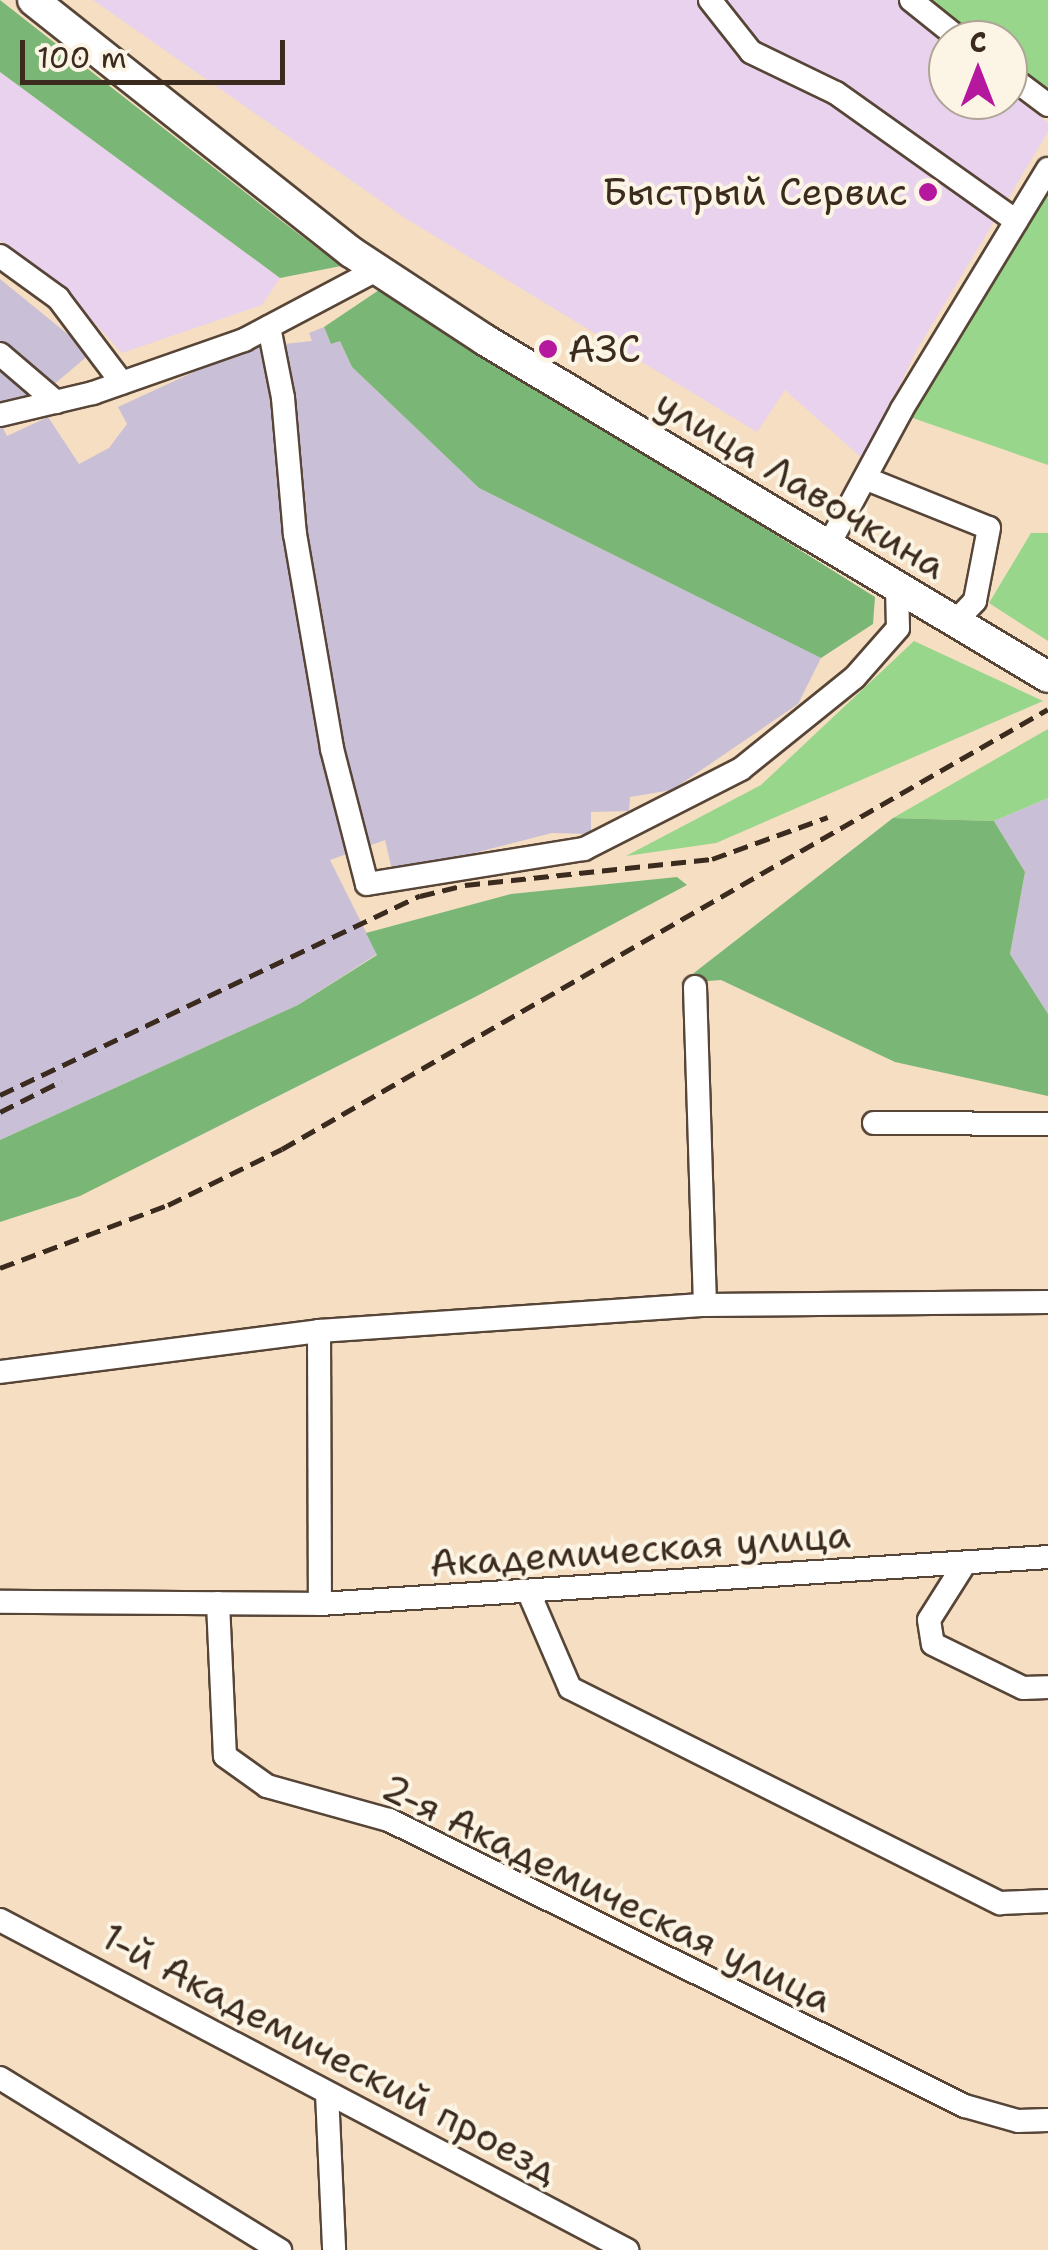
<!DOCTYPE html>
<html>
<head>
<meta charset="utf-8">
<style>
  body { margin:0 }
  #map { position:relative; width:1048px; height:2250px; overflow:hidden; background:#f5dec2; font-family:"Shantell Sans",sans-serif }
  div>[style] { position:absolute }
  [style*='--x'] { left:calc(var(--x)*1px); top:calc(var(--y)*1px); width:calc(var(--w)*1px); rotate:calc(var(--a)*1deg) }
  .built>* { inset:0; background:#e8d2ee }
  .industrial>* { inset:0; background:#c9bfd7 }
  .green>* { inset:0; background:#98d68b }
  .forest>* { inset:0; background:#7ab777 }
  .roads { filter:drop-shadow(2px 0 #574537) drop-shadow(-2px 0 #574537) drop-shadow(0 2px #574537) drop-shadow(0 -2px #574537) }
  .minor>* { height:22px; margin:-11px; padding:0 11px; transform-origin:11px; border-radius:11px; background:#fff }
  .major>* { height:30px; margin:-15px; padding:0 15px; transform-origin:15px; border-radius:15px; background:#fff }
  .rail>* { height:5px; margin-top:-2.5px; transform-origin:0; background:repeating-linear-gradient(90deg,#3b2a1e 0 15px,transparent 0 23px) }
  .dots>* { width:28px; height:28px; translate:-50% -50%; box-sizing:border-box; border:5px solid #fcf5e5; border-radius:50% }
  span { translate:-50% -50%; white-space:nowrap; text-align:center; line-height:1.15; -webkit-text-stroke:8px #fcf5e5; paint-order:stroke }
  .poi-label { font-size:38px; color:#3b2a1e }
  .right { translate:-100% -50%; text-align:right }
  .left { translate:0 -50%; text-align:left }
  .street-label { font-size:38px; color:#3b2a1e }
  .north { position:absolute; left:928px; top:20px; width:100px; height:100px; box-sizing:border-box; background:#fcf5e5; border:2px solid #afa495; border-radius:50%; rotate:0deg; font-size:28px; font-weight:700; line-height:40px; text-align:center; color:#3b2a1e }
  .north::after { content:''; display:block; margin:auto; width:35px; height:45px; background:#b5179e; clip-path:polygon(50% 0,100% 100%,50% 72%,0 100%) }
  .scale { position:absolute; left:20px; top:40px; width:265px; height:45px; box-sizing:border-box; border:5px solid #3b2a1e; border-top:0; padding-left:12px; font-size:30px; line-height:35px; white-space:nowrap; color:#3b2a1e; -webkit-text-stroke:8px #fcf5e5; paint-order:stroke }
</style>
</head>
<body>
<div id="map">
  <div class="built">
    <i style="clip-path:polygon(93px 0,898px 0,948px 41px,948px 100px,1008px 100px,1008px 90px,1048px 123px,1048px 132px,916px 351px,864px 460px,785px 390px,757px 432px,405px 218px)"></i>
    <i style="clip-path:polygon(0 72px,280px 278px,262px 305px,122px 353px,65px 291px,0 241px)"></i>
  </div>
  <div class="industrial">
    <i style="clip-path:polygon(0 279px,91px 353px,38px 398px,0 406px)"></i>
    <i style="clip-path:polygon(324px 327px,331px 344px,340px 340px,352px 367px,479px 488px,821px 658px,798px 704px,672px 790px,630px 797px,629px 811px,591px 812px,591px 834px,552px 833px,393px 874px,385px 840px,330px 860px,377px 954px,298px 1005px,0 1140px,0 422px,7px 436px,48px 417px,79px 464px,109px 448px,127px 424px,118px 407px,246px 348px,312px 341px,309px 333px)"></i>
    <i style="clip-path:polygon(1048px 798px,1048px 1014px,1010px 954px,1025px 872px,994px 821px)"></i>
  </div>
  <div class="green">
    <i style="clip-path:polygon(924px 0,1048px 0,1048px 94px,1008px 64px,1008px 40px,977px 40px)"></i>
    <i style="clip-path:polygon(1048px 192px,1048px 465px,907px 416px)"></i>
    <i style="clip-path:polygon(1031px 533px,1048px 533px,1048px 641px,989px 603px)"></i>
    <i style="clip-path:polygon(914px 641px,1043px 701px,716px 843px,626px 856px,761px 785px)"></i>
    <i style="clip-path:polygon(1048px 729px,1048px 798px,994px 821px,893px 818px)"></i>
  </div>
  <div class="forest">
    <i style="clip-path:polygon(0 0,283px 222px,341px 266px,280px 278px,0 72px)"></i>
    <i style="clip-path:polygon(382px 288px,875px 597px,873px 624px,821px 658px,479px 488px,352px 367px,340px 341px,331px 344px,324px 327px)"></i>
    <i style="clip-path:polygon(893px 818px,994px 821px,1025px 872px,1010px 954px,1048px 1014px,1048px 1096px,895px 1062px,721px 980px,681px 983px)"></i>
    <i style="clip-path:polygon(677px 877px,687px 885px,475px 997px,80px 1196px,0 1222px,0 1140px,298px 1005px,377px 955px,366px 933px,511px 894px)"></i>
  </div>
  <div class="roads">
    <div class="minor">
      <i style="--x:710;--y:0;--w:66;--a:51.7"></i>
      <i style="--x:751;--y:52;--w:94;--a:25.8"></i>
      <i style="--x:836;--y:93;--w:221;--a:35.4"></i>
      <i style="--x:911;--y:0;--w:64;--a:38.7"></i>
      <i style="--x:1008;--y:75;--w:50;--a:36.9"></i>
      <i style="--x:0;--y:256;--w:72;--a:35.9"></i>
      <i style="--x:58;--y:298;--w:106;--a:53"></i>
      <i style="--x:269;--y:327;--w:72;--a:78.8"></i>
      <i style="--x:283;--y:398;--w:137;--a:85"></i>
      <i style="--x:295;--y:534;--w:218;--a:80.2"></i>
      <i style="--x:332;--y:749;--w:139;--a:75.5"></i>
      <i style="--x:367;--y:884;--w:220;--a:-9.2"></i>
      <i style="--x:584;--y:849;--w:176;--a:-27"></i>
      <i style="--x:741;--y:769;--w:146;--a:-38.9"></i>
      <i style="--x:855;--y:677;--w:65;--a:-48.7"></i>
      <i style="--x:898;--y:628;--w:40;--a:-91.4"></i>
      <i style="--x:0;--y:354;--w:74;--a:40.6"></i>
      <i style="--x:0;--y:415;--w:96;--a:-13.3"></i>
      <i style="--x:93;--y:393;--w:160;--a:-19.3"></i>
      <i style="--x:244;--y:340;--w:152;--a:-27.9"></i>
      <i style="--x:867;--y:479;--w:131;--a:21.9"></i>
      <i style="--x:989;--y:528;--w:74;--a:100.9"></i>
      <i style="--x:975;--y:601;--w:30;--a:134"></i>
      <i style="--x:828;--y:546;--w:156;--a:-61.6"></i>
      <i style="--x:902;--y:409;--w:281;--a:-58.7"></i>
      <i style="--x:695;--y:987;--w:318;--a:88.2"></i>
      <i style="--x:874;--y:1123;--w:174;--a:0.3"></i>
      <i style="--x:319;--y:1331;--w:387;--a:-3.9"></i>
      <i style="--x:705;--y:1305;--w:343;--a:-0.5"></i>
      <i style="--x:0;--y:1372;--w:322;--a:-7.3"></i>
      <i style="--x:319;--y:1331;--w:273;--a:89.8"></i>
      <i style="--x:320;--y:1604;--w:320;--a:-179.6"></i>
      <i style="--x:965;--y:1563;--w:67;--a:122.3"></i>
      <i style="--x:929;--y:1620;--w:24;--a:81"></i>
      <i style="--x:933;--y:1644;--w:100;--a:26.1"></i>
      <i style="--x:1023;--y:1688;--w:25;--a:-2"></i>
      <i style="--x:529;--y:1593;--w:103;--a:66.7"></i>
      <i style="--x:570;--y:1688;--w:481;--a:26.6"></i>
      <i style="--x:1000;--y:1903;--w:48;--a:-2.4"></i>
      <i style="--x:218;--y:1603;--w:153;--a:87.4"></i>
      <i style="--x:225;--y:1756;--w:52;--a:35.5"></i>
      <i style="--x:267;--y:1786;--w:127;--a:15.6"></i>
      <i style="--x:389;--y:1820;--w:643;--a:26.41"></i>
      <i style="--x:965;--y:2106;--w:55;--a:15.8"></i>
      <i style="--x:1018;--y:2121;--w:30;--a:-2"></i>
      <i style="--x:320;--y:1604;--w:730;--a:-3.69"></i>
      <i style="--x:0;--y:1920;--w:709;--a:27.76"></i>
      <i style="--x:0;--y:2078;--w:329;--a:31.6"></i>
      <i style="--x:327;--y:2093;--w:157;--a:87.4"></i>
    </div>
    <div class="major">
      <i style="--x:33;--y:0;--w:406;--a:38.4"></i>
      <i style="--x:351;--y:252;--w:160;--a:33.3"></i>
      <i style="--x:485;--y:340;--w:656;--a:30.9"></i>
    </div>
  </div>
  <div class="rail">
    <i style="--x:0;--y:1095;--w:465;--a:-25.4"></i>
    <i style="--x:420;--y:896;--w:46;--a:-13.7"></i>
    <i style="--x:465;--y:885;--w:248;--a:-6"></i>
    <i style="--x:712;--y:859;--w:123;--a:-19.9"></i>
    <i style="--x:0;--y:1112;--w:69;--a:-26.6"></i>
    <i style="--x:0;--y:1268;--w:179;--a:-20.6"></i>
    <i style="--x:168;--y:1205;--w:127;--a:-26.2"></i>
    <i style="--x:282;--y:1149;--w:883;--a:-29.87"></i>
  </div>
  <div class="dots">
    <i style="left:928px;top:192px;background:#b5179e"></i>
    <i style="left:548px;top:349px;background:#b5179e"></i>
  </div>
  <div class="poi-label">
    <span class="right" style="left:908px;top:192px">Быстрый Сервис</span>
    <span class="left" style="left:568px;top:349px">АЗС</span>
  </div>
  <div class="street-label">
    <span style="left:801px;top:484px;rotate:31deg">улица Лавочкина</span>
    <span style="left:640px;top:1549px;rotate:-4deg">Академическая улица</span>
    <span style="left:607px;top:1893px;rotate:26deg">2-я Академическая улица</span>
    <span style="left:330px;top:2053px;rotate:28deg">1-й Академический проезд</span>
  </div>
  <div class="north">С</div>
  <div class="scale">100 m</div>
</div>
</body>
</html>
